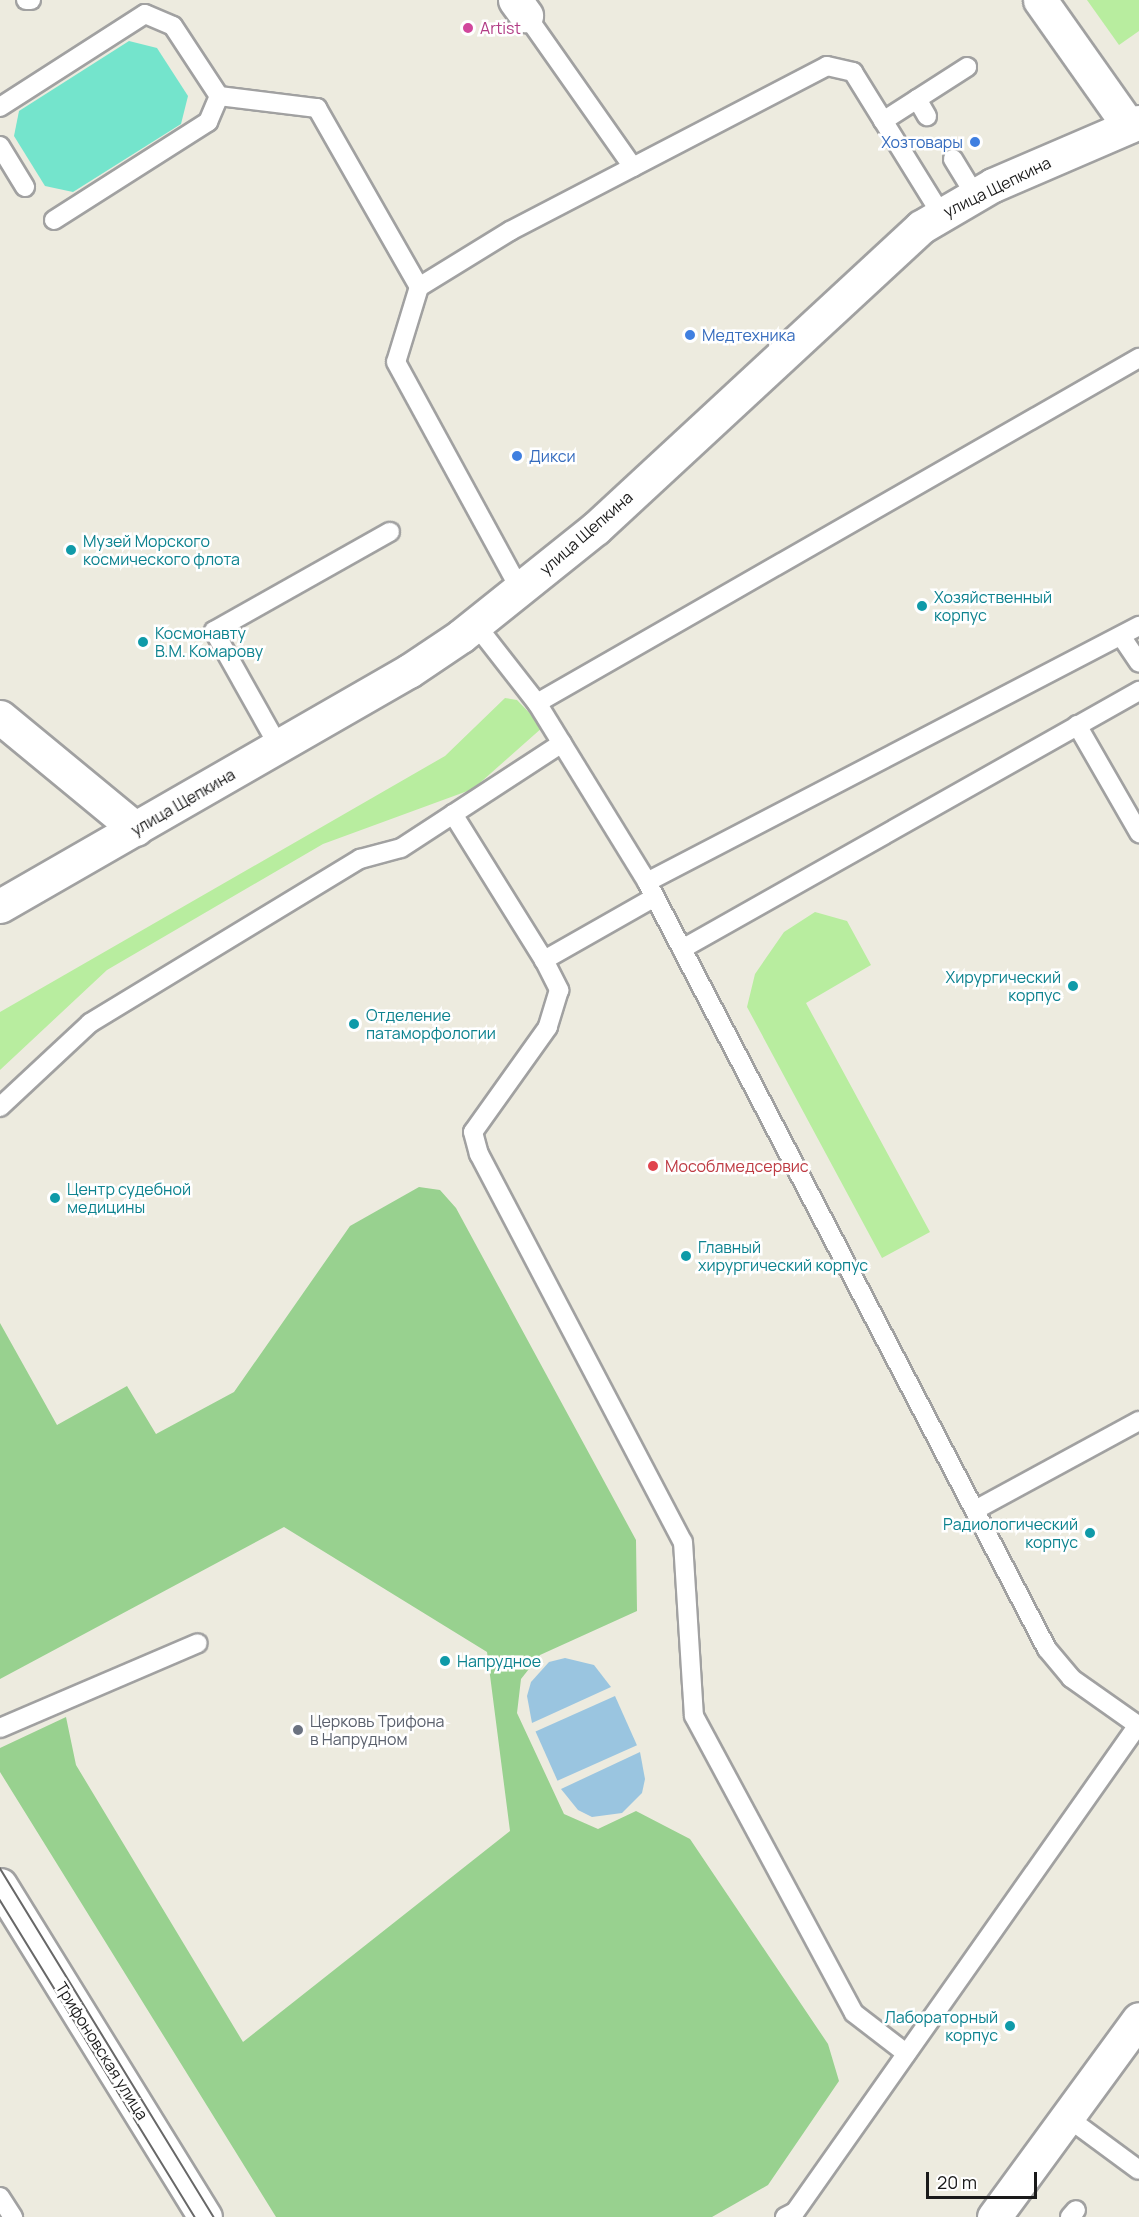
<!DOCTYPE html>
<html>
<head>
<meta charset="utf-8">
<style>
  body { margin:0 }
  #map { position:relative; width:1139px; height:2217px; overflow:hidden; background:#edebdf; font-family:Manrope,sans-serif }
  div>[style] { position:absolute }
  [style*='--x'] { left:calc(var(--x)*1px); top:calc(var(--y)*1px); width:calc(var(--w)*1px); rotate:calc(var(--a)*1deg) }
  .grass>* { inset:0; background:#b8ed9f }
  .forest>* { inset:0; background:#98d18f }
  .pitch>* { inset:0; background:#74e4cc }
  .water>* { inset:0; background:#9ac5e0; transform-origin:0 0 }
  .roads { filter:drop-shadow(2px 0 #a1a1a1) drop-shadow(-2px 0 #a1a1a1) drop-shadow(0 2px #a1a1a1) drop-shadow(0 -2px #a1a1a1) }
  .service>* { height:18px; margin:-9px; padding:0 9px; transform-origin:9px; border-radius:9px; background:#fff }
  .minor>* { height:33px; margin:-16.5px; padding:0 16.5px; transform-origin:16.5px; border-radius:16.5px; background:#fff }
  .tertiary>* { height:33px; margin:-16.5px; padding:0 16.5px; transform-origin:16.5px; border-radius:16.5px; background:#fff }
  .tram>* { height:1.5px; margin:-0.75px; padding:0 0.75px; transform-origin:0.75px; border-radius:0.75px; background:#686868 }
  .dots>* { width:16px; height:16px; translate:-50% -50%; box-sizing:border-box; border:3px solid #fff; border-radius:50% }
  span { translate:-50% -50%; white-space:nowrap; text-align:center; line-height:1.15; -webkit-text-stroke:5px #fff; paint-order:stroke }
  .hotel-label { font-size:16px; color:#b23c85 }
  .left { translate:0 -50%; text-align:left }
  .shop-label { font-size:16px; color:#366cbe }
  .right { translate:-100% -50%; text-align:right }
  .street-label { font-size:16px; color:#1a1a1a }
  .culture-label { font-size:16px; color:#0d838f }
  .health-label { font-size:16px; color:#be3a42 }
  .worship-label { font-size:16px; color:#5b616d }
  .scale { position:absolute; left:926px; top:2172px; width:111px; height:27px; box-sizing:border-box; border:3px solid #1a1a1a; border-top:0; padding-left:8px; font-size:18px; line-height:21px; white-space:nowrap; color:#1a1a1a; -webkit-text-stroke:4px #fff; paint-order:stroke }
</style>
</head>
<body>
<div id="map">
  <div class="grass">
    <i style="clip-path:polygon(1087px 0,1139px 0,1139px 31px,1119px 45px)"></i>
    <i style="clip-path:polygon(505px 698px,517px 700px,543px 727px,473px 789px,323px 844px,107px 970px,0 1070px,0 1012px,445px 756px)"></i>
    <i style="clip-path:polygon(815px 912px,847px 921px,871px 965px,806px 1003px,930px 1232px,882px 1258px,747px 1007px,755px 974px,784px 932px)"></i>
  </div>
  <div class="forest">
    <i style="clip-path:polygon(419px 1187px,440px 1190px,456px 1208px,636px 1540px,637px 1611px,540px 1655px,521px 1679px,517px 1713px,564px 1814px,598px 1829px,636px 1811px,690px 1839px,828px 2044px,839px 2081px,768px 2185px,712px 2217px,276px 2217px,0 1772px,0 1748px,66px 1717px,76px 1765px,243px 2042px,510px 1831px,487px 1652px,284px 1527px,0 1679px,0 1323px,57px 1425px,127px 1386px,156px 1434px,234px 1392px,350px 1226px)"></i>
  </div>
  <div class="pitch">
    <i style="clip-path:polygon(129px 41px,157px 48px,188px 96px,181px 124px,73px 192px,45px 186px,14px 136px,19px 111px)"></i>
  </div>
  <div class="water">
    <i style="clip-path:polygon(565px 1658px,594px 1665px,611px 1687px,532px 1723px,527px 1696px,531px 1682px,549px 1662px)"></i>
    <i style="left:615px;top:1696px;width:54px;height:87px;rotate:66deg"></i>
    <i style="clip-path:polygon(640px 1752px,645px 1779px,642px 1793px,622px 1813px,592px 1817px,578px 1810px,561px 1789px)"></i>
  </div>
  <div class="roads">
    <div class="service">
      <i style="--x:26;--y:0;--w:5;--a:0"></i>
      <i style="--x:526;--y:15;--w:186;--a:54.9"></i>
      <i style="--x:917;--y:99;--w:20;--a:60"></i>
      <i style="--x:0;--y:107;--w:172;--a:-32.7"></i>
      <i style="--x:145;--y:14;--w:30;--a:23"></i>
      <i style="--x:173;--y:26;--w:84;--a:56.7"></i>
      <i style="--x:219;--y:96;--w:99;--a:7"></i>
      <i style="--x:317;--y:108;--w:206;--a:60.3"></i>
      <i style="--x:419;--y:287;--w:78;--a:107"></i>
      <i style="--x:396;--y:362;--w:259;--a:61.4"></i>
      <i style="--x:883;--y:121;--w:100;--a:-32.7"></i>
      <i style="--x:0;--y:146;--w:48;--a:58.6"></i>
      <i style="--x:953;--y:159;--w:42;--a:58.6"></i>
      <i style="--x:54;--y:220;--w:183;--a:-32.5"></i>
      <i style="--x:208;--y:122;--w:28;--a:-67"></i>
      <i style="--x:419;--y:287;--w:107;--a:-31.6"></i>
      <i style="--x:510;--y:231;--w:357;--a:-27.5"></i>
      <i style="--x:827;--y:66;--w:27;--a:13"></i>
      <i style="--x:853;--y:72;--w:167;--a:58.2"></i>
      <i style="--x:476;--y:625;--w:99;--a:52"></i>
      <i style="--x:537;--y:703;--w:210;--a:58.4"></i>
      <i style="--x:647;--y:882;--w:865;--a:62.46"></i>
      <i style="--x:1047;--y:1649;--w:38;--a:50"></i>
      <i style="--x:1071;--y:1678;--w:83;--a:35.2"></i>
      <i style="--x:1121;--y:636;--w:32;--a:56"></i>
      <i style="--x:537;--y:703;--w:694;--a:-29.82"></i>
      <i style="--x:1077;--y:725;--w:125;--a:60.1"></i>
      <i style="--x:279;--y:747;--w:133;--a:-119.3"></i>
      <i style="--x:214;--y:631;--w:202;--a:-29.4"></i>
      <i style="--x:453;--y:814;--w:172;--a:58.1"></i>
      <i style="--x:647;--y:882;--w:555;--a:-27.49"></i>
      <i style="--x:655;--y:897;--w:128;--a:150.4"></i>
      <i style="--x:544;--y:960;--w:34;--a:63"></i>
      <i style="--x:559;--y:990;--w:39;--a:107"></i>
      <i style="--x:548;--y:1027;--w:129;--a:125.5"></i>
      <i style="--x:473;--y:1132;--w:23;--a:75"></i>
      <i style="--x:479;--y:1154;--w:438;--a:62.3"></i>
      <i style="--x:683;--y:1542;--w:174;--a:86.4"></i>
      <i style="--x:694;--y:1716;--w:337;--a:61.7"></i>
      <i style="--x:854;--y:2013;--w:66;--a:37.6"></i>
      <i style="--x:682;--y:949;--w:525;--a:-29.45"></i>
      <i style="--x:0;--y:1107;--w:123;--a:-43"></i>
      <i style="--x:90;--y:1023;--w:316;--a:-31.3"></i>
      <i style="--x:360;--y:859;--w:42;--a:-15"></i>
      <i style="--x:401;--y:848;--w:192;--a:-33.1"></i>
      <i style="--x:975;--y:1510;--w:187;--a:-28.5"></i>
      <i style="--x:0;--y:1728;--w:215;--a:-23.2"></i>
      <i style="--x:1067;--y:2117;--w:89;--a:36.4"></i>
      <i style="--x:0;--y:2197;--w:24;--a:57"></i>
      <i style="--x:785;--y:2217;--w:11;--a:-27"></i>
      <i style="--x:795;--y:2212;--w:596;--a:-54.84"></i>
      <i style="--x:1070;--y:2217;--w:9;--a:-49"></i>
    </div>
    <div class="minor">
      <i style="--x:515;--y:0;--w:19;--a:54"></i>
      <i style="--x:1040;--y:0;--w:154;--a:54.8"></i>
      <i style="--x:0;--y:717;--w:176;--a:39.5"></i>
      <i style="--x:994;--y:2217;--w:245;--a:-53.8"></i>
    </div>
    <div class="tertiary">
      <i style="--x:0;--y:906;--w:472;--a:-29.9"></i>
      <i style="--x:409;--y:671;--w:63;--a:-33.9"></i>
      <i style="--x:461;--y:636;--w:173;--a:-38.7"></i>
      <i style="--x:596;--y:528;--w:443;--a:-42.8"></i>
      <i style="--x:921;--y:227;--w:83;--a:-30.3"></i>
      <i style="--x:993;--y:185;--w:159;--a:-23.3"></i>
      <i style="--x:0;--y:1885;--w:390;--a:58.3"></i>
    </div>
  </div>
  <div class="tram">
    <i style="--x:0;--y:1868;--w:409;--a:58.5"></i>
    <i style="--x:0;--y:1900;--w:372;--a:58.4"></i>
  </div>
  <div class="dots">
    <i style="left:468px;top:28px;background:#d1479c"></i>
    <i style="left:975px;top:142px;background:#3f7fe0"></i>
    <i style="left:690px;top:335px;background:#3f7fe0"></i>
    <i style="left:517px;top:456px;background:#3f7fe0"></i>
    <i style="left:71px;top:550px;background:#0f9aa8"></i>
    <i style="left:922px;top:606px;background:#0f9aa8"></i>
    <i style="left:143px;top:642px;background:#0f9aa8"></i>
    <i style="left:1073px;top:986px;background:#0f9aa8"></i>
    <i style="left:354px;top:1024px;background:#0f9aa8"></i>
    <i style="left:653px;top:1166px;background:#e0444e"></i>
    <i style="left:55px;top:1198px;background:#0f9aa8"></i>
    <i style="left:686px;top:1256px;background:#0f9aa8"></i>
    <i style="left:1090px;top:1533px;background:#0f9aa8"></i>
    <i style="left:445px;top:1661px;background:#0f9aa8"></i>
    <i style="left:298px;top:1730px;background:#6b7280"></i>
    <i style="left:1010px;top:2026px;background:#0f9aa8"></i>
  </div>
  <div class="hotel-label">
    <span class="left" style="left:480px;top:28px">Artist</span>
  </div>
  <div class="shop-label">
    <span class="right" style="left:963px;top:142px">Хозтовары</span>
    <span class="left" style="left:702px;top:335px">Медтехника</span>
    <span class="left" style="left:529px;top:456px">Дикси</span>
  </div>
  <div class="street-label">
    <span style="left:997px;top:187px;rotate:-26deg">улица Щепкина</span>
    <span style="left:586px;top:533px;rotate:-41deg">улица Щепкина</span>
    <span style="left:183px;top:802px;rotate:-30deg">улица Щепкина</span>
    <span style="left:102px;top:2051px;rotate:58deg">Трифоновская улица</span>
  </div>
  <div class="culture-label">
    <span class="left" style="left:83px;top:550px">Музей Морского<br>космического флота</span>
    <span class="left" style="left:934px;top:606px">Хозяйственный<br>корпус</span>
    <span class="left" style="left:155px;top:642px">Космонавту<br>В.М. Комарову</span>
    <span class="right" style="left:1061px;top:986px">Хирургический<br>корпус</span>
    <span class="left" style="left:366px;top:1024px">Отделение<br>патаморфологии</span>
    <span class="left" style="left:67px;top:1198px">Центр судебной<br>медицины</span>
    <span class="left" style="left:698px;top:1256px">Главный<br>хирургический корпус</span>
    <span class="right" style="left:1078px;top:1533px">Радиологический<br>корпус</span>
    <span class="left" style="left:457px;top:1661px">Напрудное</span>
    <span class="right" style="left:998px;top:2026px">Лабораторный<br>корпус</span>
  </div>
  <div class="health-label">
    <span class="left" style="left:665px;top:1166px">Мособлмедсервис</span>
  </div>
  <div class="worship-label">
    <span class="left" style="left:310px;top:1730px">Церковь Трифона<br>в Напрудном</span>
  </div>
  <div class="scale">20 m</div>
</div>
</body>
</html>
